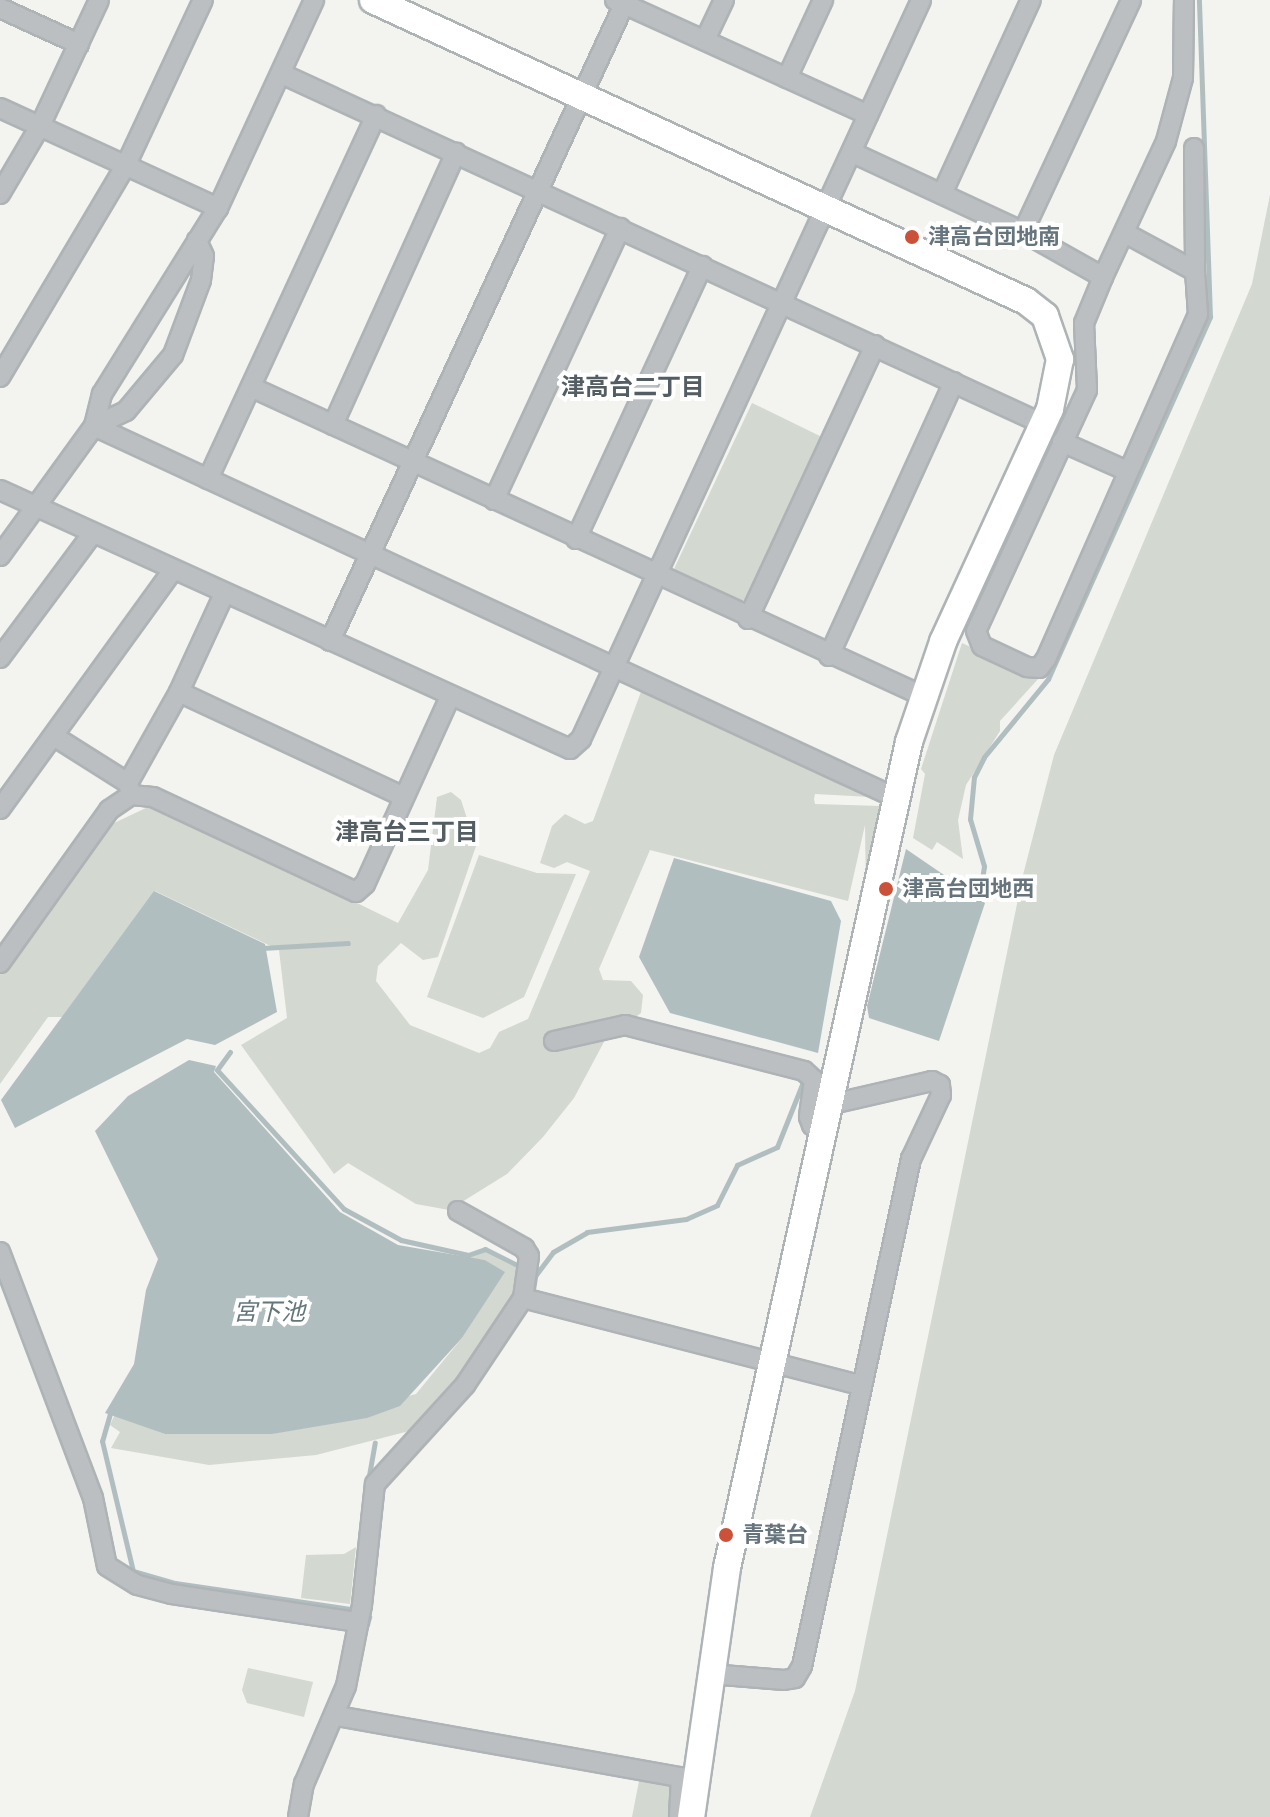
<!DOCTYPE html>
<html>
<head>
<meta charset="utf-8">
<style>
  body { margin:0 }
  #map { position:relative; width:1270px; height:1817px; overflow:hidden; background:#f3f3f0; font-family:"Public Sans","Noto Sans JP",sans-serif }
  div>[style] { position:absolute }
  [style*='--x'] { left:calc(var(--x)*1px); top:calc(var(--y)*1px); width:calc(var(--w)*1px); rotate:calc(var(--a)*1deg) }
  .green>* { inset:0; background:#d3d8d0 }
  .water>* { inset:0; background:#b1bec0 }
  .stream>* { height:5px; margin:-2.5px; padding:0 2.5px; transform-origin:2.5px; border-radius:2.5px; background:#b1bec0 }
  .roads { filter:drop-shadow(2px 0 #aeb3b6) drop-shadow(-2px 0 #aeb3b6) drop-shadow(0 2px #aeb3b6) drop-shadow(0 -2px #aeb3b6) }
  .street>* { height:18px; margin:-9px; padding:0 9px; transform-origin:9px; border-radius:9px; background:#bbbfc1 }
  .secondary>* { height:26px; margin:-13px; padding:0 13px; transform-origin:13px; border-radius:13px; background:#fff }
  .dots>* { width:22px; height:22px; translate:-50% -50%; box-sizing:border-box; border:4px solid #fff; border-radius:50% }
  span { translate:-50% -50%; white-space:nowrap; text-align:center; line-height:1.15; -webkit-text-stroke:8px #fff; paint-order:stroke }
  .poi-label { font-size:22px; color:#66747d; font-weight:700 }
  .left { translate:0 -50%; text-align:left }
  .neighbourhood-label { font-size:24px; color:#535d63; font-weight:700 }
  .water-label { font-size:24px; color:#62767b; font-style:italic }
</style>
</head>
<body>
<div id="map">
  <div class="green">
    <i style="clip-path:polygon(1270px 195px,1270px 1817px,810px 1817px,855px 1691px,1023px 875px,1054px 755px,1252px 284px)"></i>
    <i style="clip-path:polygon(752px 403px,824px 438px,747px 599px,736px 603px,674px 569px)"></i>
    <i style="clip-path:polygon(962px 643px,1039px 678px,1000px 721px,1000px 731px,966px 785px,958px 820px,963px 859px,937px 842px,932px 850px,913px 838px,925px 774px,921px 769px)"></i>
    <i style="clip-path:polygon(642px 689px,871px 797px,815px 794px,814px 799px,815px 804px,880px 806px,866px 893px,865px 825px,848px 901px,650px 850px,599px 969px,603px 980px,631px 981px,643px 995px,641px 1013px,605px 1040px,574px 1098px,543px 1137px,507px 1174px,449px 1210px,416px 1204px,348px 1163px,334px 1174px,241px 1045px,287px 1018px,279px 950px,155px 891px,62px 1017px,48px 1017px,0 1084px,0 974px,110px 825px,148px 807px,162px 808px,398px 923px,428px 870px,437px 797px,451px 792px,461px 800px,476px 846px,438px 957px,423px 960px,401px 943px,378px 966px,376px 981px,410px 1025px,479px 1053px,490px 1048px,499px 1032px,528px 1019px,590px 871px,567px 862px,554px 868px,540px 863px,552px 826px,565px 814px,585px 824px,593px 821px)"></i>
    <i style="clip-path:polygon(479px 855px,537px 873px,576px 874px,524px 997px,483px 1018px,427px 997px)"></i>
    <i style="clip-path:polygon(485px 1252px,517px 1268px,521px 1276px,514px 1294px,461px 1381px,417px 1429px,316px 1455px,209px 1465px,111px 1448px,120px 1432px,110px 1425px,115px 1414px,165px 1434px,272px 1434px,416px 1394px,462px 1338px,504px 1272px,485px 1260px,459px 1257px)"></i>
    <i style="clip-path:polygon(356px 1547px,350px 1604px,301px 1598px,306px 1555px,344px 1554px)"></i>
    <i style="clip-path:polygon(248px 1668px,313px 1682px,304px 1717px,247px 1703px,242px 1690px)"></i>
    <i style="clip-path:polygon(640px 1776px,677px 1781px,673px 1817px,632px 1817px)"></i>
  </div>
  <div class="water">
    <i style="clip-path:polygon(906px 849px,985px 903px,939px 1041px,869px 1018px,867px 1006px)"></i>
    <i style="clip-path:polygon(674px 858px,831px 901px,841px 921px,818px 1053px,670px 1013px,639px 957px)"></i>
    <i style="clip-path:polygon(154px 891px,265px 944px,277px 1012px,215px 1045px,187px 1039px,15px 1128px,1px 1100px)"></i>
    <i style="clip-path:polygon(189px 1060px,216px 1066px,214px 1072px,340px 1212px,398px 1245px,485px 1260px,505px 1272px,462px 1338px,400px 1406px,367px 1418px,272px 1434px,165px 1434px,105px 1413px,134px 1364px,146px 1290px,158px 1259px,95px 1131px,128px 1096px)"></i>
  </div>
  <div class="stream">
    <i style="--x:966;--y:897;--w:24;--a:-48"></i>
    <i style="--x:982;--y:879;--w:13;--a:-81"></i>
    <i style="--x:984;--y:866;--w:49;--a:-106.6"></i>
    <i style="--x:970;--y:819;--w:42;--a:-84.6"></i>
    <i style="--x:974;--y:777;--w:22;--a:-63"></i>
    <i style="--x:984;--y:757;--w:101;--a:-50.6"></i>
    <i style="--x:1048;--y:679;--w:397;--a:-65.9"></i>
    <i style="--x:1210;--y:317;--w:317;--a:-92"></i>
    <i style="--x:262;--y:948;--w:86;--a:-3.3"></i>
    <i style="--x:230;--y:1052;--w:22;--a:126"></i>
    <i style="--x:217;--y:1070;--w:188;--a:47.6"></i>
    <i style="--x:344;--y:1209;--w:65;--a:28.5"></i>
    <i style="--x:401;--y:1240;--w:69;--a:12.6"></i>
    <i style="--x:468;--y:1255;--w:18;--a:-19"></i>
    <i style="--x:485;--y:1249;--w:40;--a:26.6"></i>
    <i style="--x:532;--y:1296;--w:20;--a:-81"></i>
    <i style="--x:535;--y:1276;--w:30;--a:-53"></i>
    <i style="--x:553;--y:1252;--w:39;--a:-30"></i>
    <i style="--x:587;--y:1232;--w:100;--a:-7.5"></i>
    <i style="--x:686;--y:1219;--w:34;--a:-24"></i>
    <i style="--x:717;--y:1205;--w:45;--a:-63.4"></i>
    <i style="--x:737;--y:1165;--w:44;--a:-24.2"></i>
    <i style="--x:777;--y:1147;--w:70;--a:-68.2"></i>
    <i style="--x:111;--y:1410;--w:32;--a:106"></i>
    <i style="--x:102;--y:1441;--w:134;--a:76.6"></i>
    <i style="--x:133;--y:1571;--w:44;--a:15.9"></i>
    <i style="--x:175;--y:1583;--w:179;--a:8.4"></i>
    <i style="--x:368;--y:1481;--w:39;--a:-80"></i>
    <i style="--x:357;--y:1570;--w:39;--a:97"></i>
    <i style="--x:352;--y:1609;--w:19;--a:25"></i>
    <i style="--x:369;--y:1617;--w:8;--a:104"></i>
  </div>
  <div class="roads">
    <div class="street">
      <i style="--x:615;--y:0;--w:278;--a:24.4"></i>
      <i style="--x:0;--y:8;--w:87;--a:24.5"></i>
      <i style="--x:705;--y:40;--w:44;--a:-64.6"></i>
      <i style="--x:282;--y:74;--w:838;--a:24.7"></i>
      <i style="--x:787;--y:78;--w:86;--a:-65.2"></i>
      <i style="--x:0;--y:108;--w:240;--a:24.6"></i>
      <i style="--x:1194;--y:148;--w:123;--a:89.5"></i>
      <i style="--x:853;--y:153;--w:187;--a:24.9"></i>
      <i style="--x:1023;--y:232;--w:92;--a:29.4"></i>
      <i style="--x:1103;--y:277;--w:150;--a:-65.1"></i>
      <i style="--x:1166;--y:141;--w:65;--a:-74.9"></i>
      <i style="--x:1183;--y:78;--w:78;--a:-89.3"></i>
      <i style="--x:0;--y:194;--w:79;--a:-59.5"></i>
      <i style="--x:40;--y:126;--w:139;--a:-64.9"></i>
      <i style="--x:942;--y:194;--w:213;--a:-65.4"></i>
      <i style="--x:1023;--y:232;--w:256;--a:-65"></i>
      <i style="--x:1103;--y:277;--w:50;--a:112.4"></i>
      <i style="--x:1084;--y:323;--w:67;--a:87.4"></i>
      <i style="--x:1087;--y:390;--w:265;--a:114.7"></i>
      <i style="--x:976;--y:631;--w:16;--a:68"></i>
      <i style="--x:982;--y:646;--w:50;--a:25"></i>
      <i style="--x:1027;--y:667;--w:12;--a:5"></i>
      <i style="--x:1039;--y:668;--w:11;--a:-52"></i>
      <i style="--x:1046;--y:659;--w:377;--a:-66.2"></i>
      <i style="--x:1198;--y:314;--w:43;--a:-94"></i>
      <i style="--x:1195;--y:271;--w:80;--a:-151.5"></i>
      <i style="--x:0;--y:377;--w:247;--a:-59.3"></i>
      <i style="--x:126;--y:165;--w:182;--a:-65"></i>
      <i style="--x:251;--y:387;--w:740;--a:24.69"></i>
      <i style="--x:333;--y:425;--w:299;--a:-65.7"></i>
      <i style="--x:94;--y:426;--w:884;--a:24.88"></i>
      <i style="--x:94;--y:426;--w:35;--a:-25"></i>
      <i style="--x:126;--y:411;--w:73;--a:-50"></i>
      <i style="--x:173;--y:355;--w:80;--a:-69.5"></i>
      <i style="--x:201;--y:280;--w:24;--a:-83"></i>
      <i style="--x:204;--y:256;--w:17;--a:-115"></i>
      <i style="--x:1062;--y:442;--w:71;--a:24"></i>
      <i style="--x:208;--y:479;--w:401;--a:-65.2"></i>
      <i style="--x:0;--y:490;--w:626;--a:24.44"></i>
      <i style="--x:570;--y:749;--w:15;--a:-42"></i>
      <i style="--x:581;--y:739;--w:813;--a:-65.29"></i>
      <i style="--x:494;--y:500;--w:300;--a:-65.1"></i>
      <i style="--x:576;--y:539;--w:301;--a:-65.2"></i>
      <i style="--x:0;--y:556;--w:160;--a:-54.1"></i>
      <i style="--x:94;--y:426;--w:33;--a:-76"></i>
      <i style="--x:102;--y:394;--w:219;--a:-58.1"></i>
      <i style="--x:218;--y:208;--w:229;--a:-65.2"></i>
      <i style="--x:748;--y:619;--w:302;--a:-65.1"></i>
      <i style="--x:330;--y:641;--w:706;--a:-65.21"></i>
      <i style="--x:829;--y:656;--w:301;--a:-65.5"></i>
      <i style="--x:0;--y:658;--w:156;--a:-53.4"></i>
      <i style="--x:179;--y:692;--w:248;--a:25"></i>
      <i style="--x:55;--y:737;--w:86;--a:32.2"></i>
      <i style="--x:131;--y:795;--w:12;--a:-104"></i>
      <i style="--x:128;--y:783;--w:104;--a:-60.7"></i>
      <i style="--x:179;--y:692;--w:108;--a:-65.3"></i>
      <i style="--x:0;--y:809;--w:295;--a:-54.1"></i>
      <i style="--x:0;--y:963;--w:188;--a:-54.5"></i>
      <i style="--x:109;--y:810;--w:27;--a:-34"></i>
      <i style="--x:131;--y:795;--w:22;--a:5"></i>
      <i style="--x:153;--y:797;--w:224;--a:25.1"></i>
      <i style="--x:356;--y:892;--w:12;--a:-42"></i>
      <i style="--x:365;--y:884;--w:205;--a:-65.6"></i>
      <i style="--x:554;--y:1041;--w:73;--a:-12.7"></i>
      <i style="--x:625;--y:1025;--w:185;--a:14.4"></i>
      <i style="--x:804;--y:1071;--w:13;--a:42"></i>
      <i style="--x:814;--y:1080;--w:37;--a:98"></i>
      <i style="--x:809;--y:1117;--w:9;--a:69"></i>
      <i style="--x:812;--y:1125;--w:12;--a:20"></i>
      <i style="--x:458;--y:1211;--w:76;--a:29.3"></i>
      <i style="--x:524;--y:1248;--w:9;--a:58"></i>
      <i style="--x:529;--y:1256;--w:42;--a:98.1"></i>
      <i style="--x:0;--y:1252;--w:263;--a:69.3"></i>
      <i style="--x:93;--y:1498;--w:69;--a:78.4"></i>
      <i style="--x:107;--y:1566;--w:36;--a:32"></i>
      <i style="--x:138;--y:1585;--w:35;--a:15"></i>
      <i style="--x:172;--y:1594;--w:188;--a:8.6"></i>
      <i style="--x:710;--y:1674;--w:74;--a:4.6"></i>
      <i style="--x:784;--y:1680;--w:11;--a:-10"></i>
      <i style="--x:795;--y:1678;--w:14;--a:-60"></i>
      <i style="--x:802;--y:1666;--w:519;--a:-77.87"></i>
      <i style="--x:911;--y:1159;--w:71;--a:-64.9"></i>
      <i style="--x:941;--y:1095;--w:10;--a:-96"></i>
      <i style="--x:940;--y:1085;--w:9;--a:-153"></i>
      <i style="--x:932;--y:1081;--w:107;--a:167"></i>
      <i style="--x:337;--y:1716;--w:349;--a:10.1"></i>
      <i style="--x:681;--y:1777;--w:40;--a:92.9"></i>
      <i style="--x:298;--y:1817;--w:34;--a:-80"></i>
      <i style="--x:304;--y:1784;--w:107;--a:-66.8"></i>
      <i style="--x:346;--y:1686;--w:83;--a:-78.8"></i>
      <i style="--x:362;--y:1605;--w:122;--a:-83.9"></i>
      <i style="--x:375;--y:1484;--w:134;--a:-47.7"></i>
      <i style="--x:465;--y:1385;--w:105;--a:-56.3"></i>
      <i style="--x:523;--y:1298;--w:348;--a:14.5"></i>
    </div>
    <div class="secondary">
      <i style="--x:373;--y:0;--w:719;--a:24.75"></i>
      <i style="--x:1026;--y:301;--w:24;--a:38"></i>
      <i style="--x:1045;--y:316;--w:46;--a:70.8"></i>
      <i style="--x:1060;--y:359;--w:51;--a:101.3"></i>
      <i style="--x:1050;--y:409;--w:256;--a:114.7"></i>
      <i style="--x:943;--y:642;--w:106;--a:108.8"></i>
      <i style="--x:909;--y:742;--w:846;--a:102.43"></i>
      <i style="--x:727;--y:1568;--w:252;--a:98.2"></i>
    </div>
  </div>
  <div class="dots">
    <i style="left:912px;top:237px;background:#cb5139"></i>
    <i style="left:886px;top:889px;background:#cb5139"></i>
    <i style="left:726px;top:1535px;background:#cb5139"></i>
  </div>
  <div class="poi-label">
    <span class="left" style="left:928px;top:237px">津高台団地南</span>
    <span class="left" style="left:902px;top:889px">津高台団地西</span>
    <span class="left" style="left:742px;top:1535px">青葉台</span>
  </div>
  <div class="neighbourhood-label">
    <span style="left:633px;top:387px">津高台二丁目</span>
    <span style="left:407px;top:832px">津高台三丁目</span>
  </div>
  <div class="water-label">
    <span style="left:269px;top:1312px">宮下池</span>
  </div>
</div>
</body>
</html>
